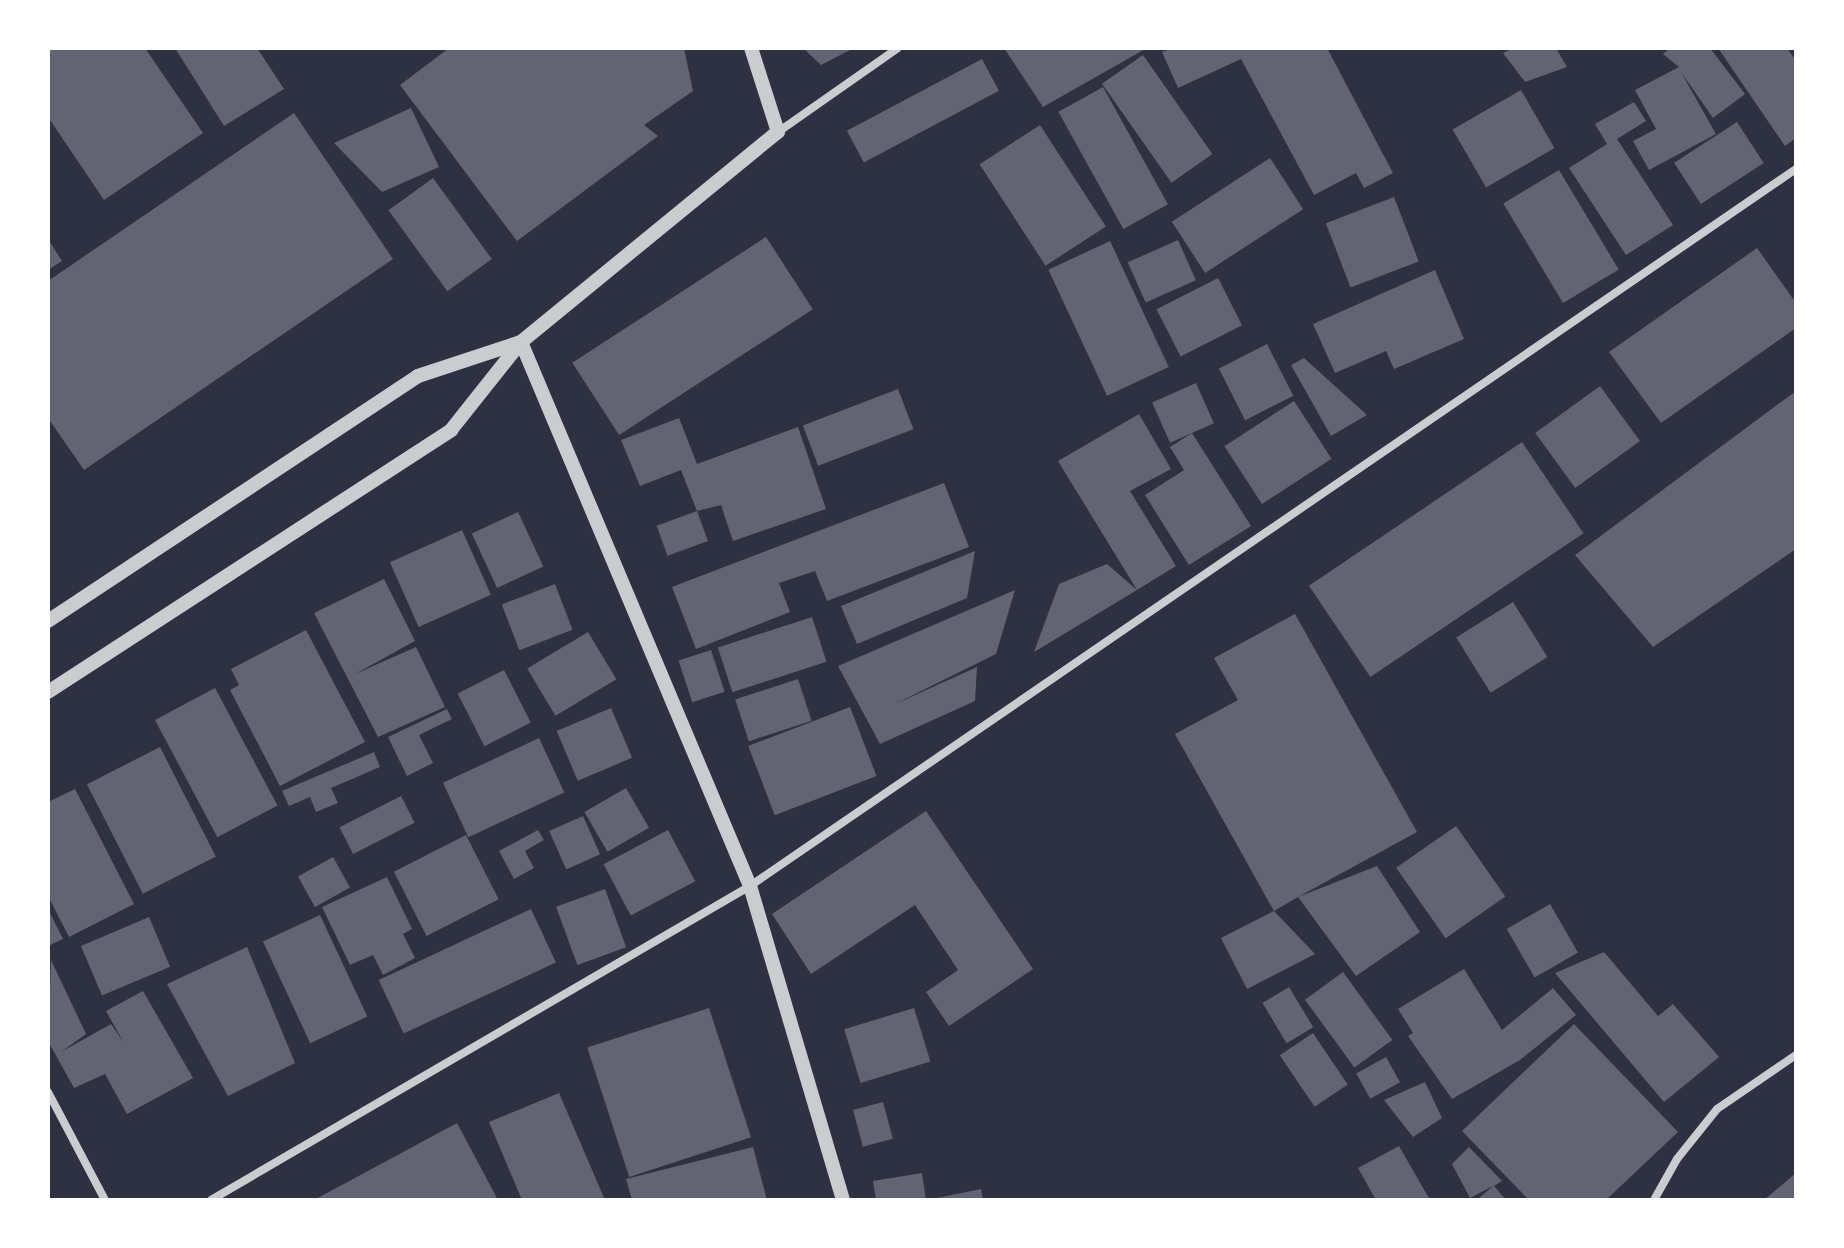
<!DOCTYPE html>
<html>
<head>
<meta charset="utf-8">
<style>
  body { margin:0 }
  #map { position:relative; width:1844px; height:1248px; overflow:hidden; background:#2d3142; font-family:"Asap Condensed",sans-serif }
  div>[style] { position:absolute }
  [style*='--x'] { left:calc(var(--x)*1px); top:calc(var(--y)*1px); width:calc(var(--w)*1px); rotate:calc(var(--a)*1deg) }
  .building>* { inset:0; background:#626471; transform-origin:0 0 }
  .minor>* { height:8px; margin:-4px; padding:0 4px; transform-origin:4px; border-radius:4px; background:#caccd0 }
  .tertiary>* { height:14px; margin:-7px; padding:0 7px; transform-origin:7px; border-radius:7px; background:#caccd0 }
  span { translate:-50% -50%; white-space:nowrap; text-align:center; line-height:1.15; -webkit-text-stroke:8px #fff; paint-order:stroke }
  .frame { position:absolute; inset:0; border:50px solid #fff; pointer-events:none }
</style>
</head>
<body>
<div id="map">
  <div class="building">
    <i style="clip-path:polygon(48px 48px,145px 48px,203px 133px,104px 200px,48px 117px)"></i>
    <i style="clip-path:polygon(175px 48px,257px 48px,284px 89px,224px 126px)"></i>
    <i style="clip-path:polygon(449px 48px,684px 48px,693px 91px,644px 125px,658px 136px,517px 241px,400px 85px)"></i>
    <i style="clip-path:polygon(803px 48px,854px 48px,821px 65px)"></i>
    <i style="clip-path:polygon(1004px 48px,1147px 48px,1043px 107px)"></i>
    <i style="clip-path:polygon(1172px 48px,1327px 48px,1393px 173px,1364px 188px,1356px 173px,1314px 195px,1241px 59px,1178px 88px,1162px 52px)"></i>
    <i style="clip-path:polygon(1514px 48px,1556px 48px,1567px 67px,1525px 82px,1503px 53px)"></i>
    <i style="clip-path:polygon(1670px 48px,1710px 48px,1745px 94px,1713px 118px,1681px 72px,1716px 134px,1649px 170px,1633px 141px,1656px 129px,1635px 90px,1679px 67px,1663px 54px)"></i>
    <i style="clip-path:polygon(1718px 48px,1787px 48px,1796px 61px,1796px 138px,1785px 146px)"></i>
    <i style="left:1143px;top:55px;width:121px;height:50px;rotate:55deg"></i>
    <i style="left:982px;top:59px;width:36px;height:153px;rotate:62deg"></i>
    <i style="left:1103px;top:87px;width:134px;height:51px;rotate:61deg"></i>
    <i style="left:1521px;top:90px;width:67px;height:79px;rotate:60deg"></i>
    <i style="clip-path:polygon(1634px 102px,1646px 121px,1617px 139px,1673px 225px,1626px 255px,1569px 168px,1607px 144px,1595px 124px)"></i>
    <i style="clip-path:polygon(411px 108px,439px 167px,382px 192px,334px 143px)"></i>
    <i style="clip-path:polygon(294px 113px,393px 259px,84px 470px,48px 418px,48px 281px)"></i>
    <i style="left:1737px;top:122px;width:49px;height:75px;rotate:57deg"></i>
    <i style="left:1040px;top:125px;width:121px;height:72px;rotate:57deg"></i>
    <i style="left:1270px;top:158px;width:61px;height:117px;rotate:57deg"></i>
    <i style="left:1559px;top:170px;width:116px;height:65px;rotate:59deg"></i>
    <i style="left:433px;top:178px;width:100px;height:55px;rotate:54deg"></i>
    <i style="left:1394px;top:197px;width:69px;height:73px;rotate:69deg"></i>
    <i style="left:766px;top:237px;width:86px;height:231px;rotate:57deg"></i>
    <i style="clip-path:polygon(48px 239px,62px 261px,48px 270px)"></i>
    <i style="left:1178px;top:240px;width:44px;height:55px;rotate:66deg"></i>
    <i style="left:1110px;top:241px;width:139px;height:68px;rotate:65deg"></i>
    <i style="clip-path:polygon(1757px 248px,1796px 303px,1796px 328px,1661px 423px,1609px 352px)"></i>
    <i style="clip-path:polygon(1435px 270px,1464px 339px,1394px 369px,1386px 351px,1335px 373px,1313px 324px)"></i>
    <i style="left:1218px;top:278px;width:53px;height:69px;rotate:63deg"></i>
    <i style="left:1267px;top:344px;width:58px;height:54px;rotate:63deg"></i>
    <i style="clip-path:polygon(1304px 358px,1367px 415px,1331px 436px,1291px 365px)"></i>
    <i style="left:1196px;top:383px;width:44px;height:48px;rotate:66deg"></i>
    <i style="left:1600px;top:386px;width:68px;height:80px;rotate:54deg"></i>
    <i style="left:898px;top:389px;width:43px;height:102px;rotate:69deg"></i>
    <i style="clip-path:polygon(1796px 391px,1796px 549px,1653px 647px,1575px 555px)"></i>
    <i style="left:1294px;top:401px;width:69px;height:83px;rotate:57deg"></i>
    <i style="clip-path:polygon(1139px 414px,1171px 469px,1130px 491px,1176px 566px,1137px 590px,1058px 461px)"></i>
    <i style="clip-path:polygon(679px 418px,697px 464px,798px 427px,826px 509px,733px 541px,721px 505px,697px 511px,681px 470px,640px 486px,621px 440px)"></i>
    <i style="clip-path:polygon(1192px 433px,1251px 526px,1189px 565px,1145px 495px,1184px 470px,1170px 447px)"></i>
    <i style="left:1522px;top:442px;width:110px;height:257px;rotate:56deg"></i>
    <i style="clip-path:polygon(944px 483px,969px 547px,827px 601px,815px 571px,779px 583px,790px 612px,696px 649px,672px 587px)"></i>
    <i style="left:697px;top:511px;width:32px;height:43px;rotate:70deg"></i>
    <i style="left:518px;top:512px;width:60px;height:51px;rotate:65deg"></i>
    <i style="left:462px;top:530px;width:71px;height:79px;rotate:66deg"></i>
    <i style="clip-path:polygon(975px 551px,967px 598px,857px 644px,841px 606px)"></i>
    <i style="clip-path:polygon(1107px 564px,1137px 590px,1034px 652px,1059px 584px)"></i>
    <i style="clip-path:polygon(384px 579px,415px 641px,355px 674px,416px 647px,445px 707px,378px 737px,314px 613px)"></i>
    <i style="left:555px;top:584px;width:49px;height:57px;rotate:69deg"></i>
    <i style="clip-path:polygon(1015px 590px,996px 654px,893px 705px,977px 667px,975px 701px,880px 744px,838px 666px)"></i>
    <i style="left:1513px;top:602px;width:65px;height:67px;rotate:58deg"></i>
    <i style="clip-path:polygon(1295px 614px,1417px 832px,1298px 897px,1377px 866px,1420px 932px,1356px 976px,1298px 897px,1274px 911px,1175px 734px,1238px 700px,1214px 658px)"></i>
    <i style="left:812px;top:617px;width:47px;height:99px;rotate:72deg"></i>
    <i style="clip-path:polygon(306px 630px,365px 742px,280px 786px,230px 690px,239px 685px,231px 669px)"></i>
    <i style="left:588px;top:632px;width:55px;height:71px;rotate:59deg"></i>
    <i style="left:711px;top:650px;width:44px;height:34px;rotate:72deg"></i>
    <i style="left:504px;top:670px;width:59px;height:52px;rotate:63deg"></i>
    <i style="left:798px;top:679px;width:44px;height:66px;rotate:72deg"></i>
    <i style="left:215px;top:688px;width:133px;height:68px;rotate:62deg"></i>
    <i style="left:850px;top:707px;width:74px;height:109px;rotate:69deg"></i>
    <i style="left:611px;top:708px;width:54px;height:59px;rotate:67deg"></i>
    <i style="clip-path:polygon(447px 709px,452px 719px,419px 735px,433px 763px,407px 776px,388px 737px)"></i>
    <i style="left:539px;top:738px;width:60px;height:106px;rotate:65deg"></i>
    <i style="left:160px;top:747px;width:123px;height:82px;rotate:63deg"></i>
    <i style="clip-path:polygon(374px 752px,380px 767px,331px 788px,338px 803px,316px 812px,310px 797px,289px 806px,282px 791px)"></i>
    <i style="left:626px;top:788px;width:46px;height:48px;rotate:60deg"></i>
    <i style="clip-path:polygon(75px 789px,134px 904px,69px 937px,48px 896px,48px 802px)"></i>
    <i style="left:401px;top:796px;width:30px;height:69px;rotate:63deg"></i>
    <i style="clip-path:polygon(926px 811px,1033px 969px,949px 1026px,926px 992px,958px 970px,915px 905px,811px 974px,772px 914px)"></i>
    <i style="left:583px;top:816px;width:42px;height:37px;rotate:66deg"></i>
    <i style="left:1456px;top:826px;width:86px;height:73px;rotate:55deg"></i>
    <i style="clip-path:polygon(538px 830px,544px 840px,525px 851px,534px 868px,514px 879px,499px 851px)"></i>
    <i style="left:668px;top:830px;width:58px;height:73px;rotate:62deg"></i>
    <i style="left:466px;top:835px;width:72px;height:81px;rotate:63deg"></i>
    <i style="left:333px;top:857px;width:35px;height:40px;rotate:61deg"></i>
    <i style="clip-path:polygon(387px 877px,412px 929px,403px 934px,415px 958px,383px 975px,373px 955px,350px 965px,322px 907px)"></i>
    <i style="left:605px;top:889px;width:62px;height:52px;rotate:70deg"></i>
    <i style="left:1550px;top:904px;width:56px;height:50px;rotate:60deg"></i>
    <i style="clip-path:polygon(48px 909px,63px 939px,48px 946px)"></i>
    <i style="left:531px;top:909px;width:59px;height:168px;rotate:65deg"></i>
    <i style="clip-path:polygon(1274px 911px,1315px 954px,1247px 989px,1221px 938px)"></i>
    <i style="left:320px;top:915px;width:112px;height:63px;rotate:65deg"></i>
    <i style="left:149px;top:917px;width:54px;height:74px;rotate:67deg"></i>
    <i style="clip-path:polygon(247px 947px,295px 1063px,228px 1096px,167px 984px)"></i>
    <i style="clip-path:polygon(1604px 952px,1658px 1016px,1673px 1004px,1719px 1057px,1664px 1102px,1555px 973px)"></i>
    <i style="clip-path:polygon(51px 960px,86px 1034px,61px 1052px,111px 1024px,124px 1043px,106px 1011px,143px 991px,193px 1078px,127px 1114px,105px 1074px,74px 1088px,48px 1041px)"></i>
    <i style="clip-path:polygon(1464px 969px,1502px 1030px,1553px 988px,1576px 1015px,1520px 1060px,1452px 1099px,1408px 1036px,1413px 1033px,1398px 1009px)"></i>
    <i style="left:1343px;top:972px;width:84px;height:47px;rotate:54deg"></i>
    <i style="left:1289px;top:987px;width:47px;height:31px;rotate:59deg"></i>
    <i style="left:709px;top:1008px;width:136px;height:128px;rotate:72deg"></i>
    <i style="left:914px;top:1008px;width:56px;height:73px;rotate:73deg"></i>
    <i style="clip-path:polygon(1574px 1024px,1678px 1132px,1606px 1200px,1529px 1200px,1462px 1131px)"></i>
    <i style="left:1313px;top:1033px;width:62px;height:40px;rotate:56deg"></i>
    <i style="left:1386px;top:1057px;width:29px;height:34px;rotate:61deg"></i>
    <i style="clip-path:polygon(1425px 1082px,1442px 1118px,1413px 1137px,1384px 1100px)"></i>
    <i style="clip-path:polygon(559px 1093px,605px 1200px,522px 1200px,489px 1122px)"></i>
    <i style="left:883px;top:1102px;width:38px;height:31px;rotate:75deg"></i>
    <i style="clip-path:polygon(457px 1123px,498px 1200px,314px 1200px)"></i>
    <i style="clip-path:polygon(1399px 1146px,1430px 1200px,1376px 1200px,1358px 1168px)"></i>
    <i style="clip-path:polygon(753px 1147px,767px 1200px,632px 1200px,626px 1179px)"></i>
    <i style="clip-path:polygon(1469px 1147px,1502px 1181px,1494px 1186px,1506px 1200px,1477px 1200px,1493px 1186px,1470px 1198px,1452px 1164px)"></i>
    <i style="clip-path:polygon(922px 1173px,926px 1200px,876px 1200px,873px 1181px)"></i>
    <i style="clip-path:polygon(1796px 1173px,1796px 1200px,1764px 1200px)"></i>
    <i style="clip-path:polygon(981px 1189px,983px 1200px,932px 1200px,932px 1199px)"></i>
  </div>
  <div class="minor">
    <i style="--x:778;--y:132;--w:146;--a:-35"></i>
    <i style="--x:48;--y:1092;--w:122;--a:62.2"></i>
    <i style="--x:211;--y:1200;--w:624;--a:-30.22"></i>
    <i style="--x:750;--y:886;--w:1268;--a:-34.43"></i>
    <i style="--x:1654;--y:1200;--w:47;--a:-60.7"></i>
    <i style="--x:1677;--y:1159;--w:64;--a:-51.3"></i>
    <i style="--x:1717;--y:1109;--w:96;--a:-34.4"></i>
  </div>
  <div class="tertiary">
    <i style="--x:521;--y:342;--w:590;--a:67.17"></i>
    <i style="--x:750;--y:886;--w:327;--a:73.5"></i>
    <i style="--x:48;--y:621;--w:444;--a:-33.5"></i>
    <i style="--x:418;--y:376;--w:108;--a:-18.3"></i>
    <i style="--x:48;--y:692;--w:481;--a:-33"></i>
    <i style="--x:451;--y:430;--w:112;--a:-51.5"></i>
    <i style="--x:521;--y:342;--w:332;--a:-39.3"></i>
    <i style="--x:778;--y:132;--w:88;--a:-107.8"></i>
  </div>
  <div class="frame"></div>
</div>
</body>
</html>
